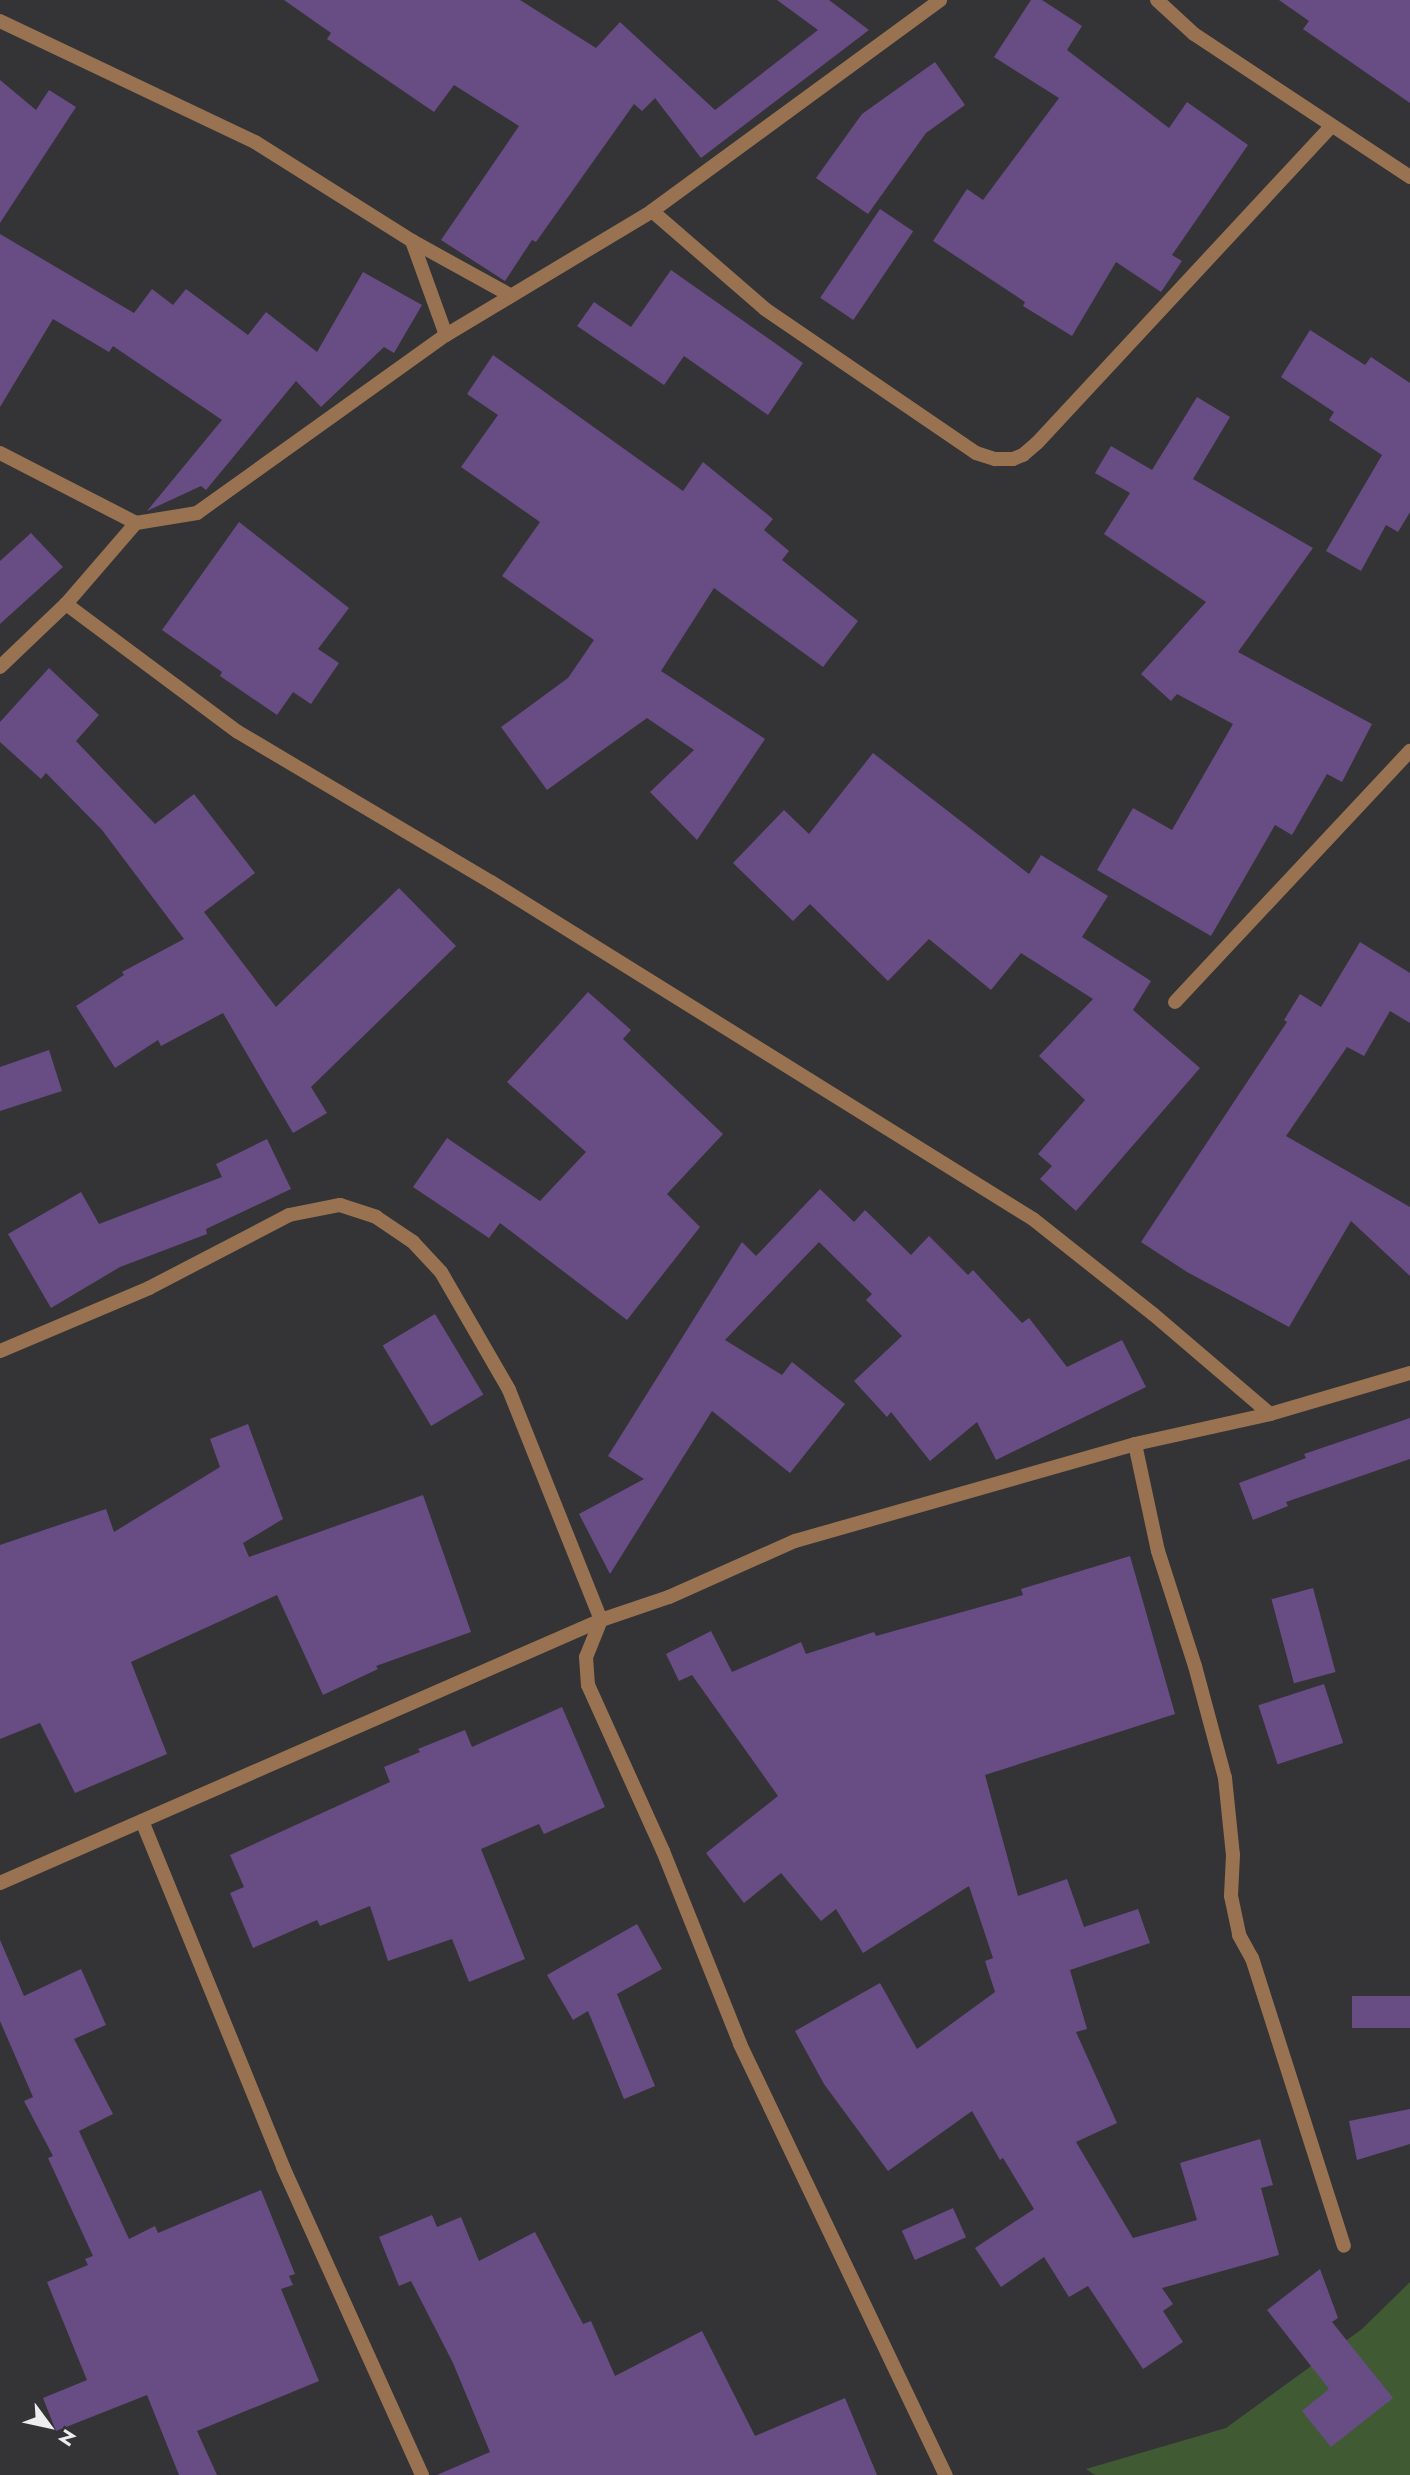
<!DOCTYPE html>
<html>
<head>
<meta charset="utf-8">
<style>
  body { margin:0 }
  #map { position:relative; width:1410px; height:2475px; overflow:hidden; background:#343336; font-family:Jost,sans-serif }
  div>[style] { position:absolute }
  [style*='--x'] { left:calc(var(--x)*1px); top:calc(var(--y)*1px); width:calc(var(--w)*1px); rotate:calc(var(--a)*1deg) }
  .green>* { inset:0; background:#405b34 }
  .building>* { inset:0; background:#674d84; transform-origin:0 0 }
  .street>* { height:14px; margin:-7px; padding:0 7px; transform-origin:7px; border-radius:7px; background:#997351 }
  span { translate:-50% -50%; white-space:nowrap; text-align:center; line-height:1.15; -webkit-text-stroke:5px #343336; paint-order:stroke }
  .north { position:absolute; left:14px; top:2391px; width:70px; height:70px; -webkit-text-stroke:5px #343336; paint-order:stroke; rotate:123deg; font-size:19px; font-weight:700; line-height:28px; text-align:center; color:#edecee }
  .north::after { content:''; display:block; margin:auto; width:24px; height:32px; background:#edecee; clip-path:polygon(50% 0,100% 100%,50% 72%,0 100%) }
</style>
</head>
<body>
<div id="map">
  <div class="green">
    <i style="clip-path:polygon(1410px 2282px,1410px 2475px,1095px 2475px,1086px 2469px,1226px 2428px,1362px 2329px)"></i>
  </div>
  <div class="building">
    <i style="clip-path:polygon(284px 0,520px 0,596px 48px,620px 22px,715px 110px,818px 30px,777px 0,829px 0,869px 30px,701px 158px,655px 98px,642px 111px,634px 104px,536px 242px,532px 240px,505px 281px,441px 240px,519px 126px,454px 85px,434px 112px,327px 39px,331px 33px)"></i>
    <i style="clip-path:polygon(1031px 0,1042px 0,1082px 26px,1067px 50px,1169px 128px,1187px 102px,1248px 145px,1172px 255px,1182px 261px,1161px 292px,1116px 262px,1072px 336px,1023px 306px,1025px 302px,933px 241px,967px 189px,983px 200px,1059px 98px,994px 57px)"></i>
    <i style="clip-path:polygon(1279px 0,1410px 0,1410px 103px,1303px 29px,1309px 21px)"></i>
    <i style="clip-path:polygon(935px 62px,965px 105px,926px 133px,868px 214px,816px 178px,862px 114px)"></i>
    <i style="clip-path:polygon(0 80px,36px 110px,49px 90px,76px 107px,0 223px)"></i>
    <i style="left:880px;top:209px;width:40px;height:107px;rotate:34deg"></i>
    <i style="clip-path:polygon(0 234px,134px 313px,152px 289px,173px 305px,186px 289px,248px 335px,266px 312px,317px 352px,363px 272px,422px 305px,394px 353px,384px 347px,321px 407px,296px 381px,206px 490px,201px 486px,147px 511px,222px 420px,113px 346px,109px 352px,53px 319px,0 407px)"></i>
    <i style="clip-path:polygon(671px 270px,803px 363px,768px 415px,684px 356px,664px 385px,577px 326px,594px 302px,631px 327px)"></i>
    <i style="clip-path:polygon(1310px 330px,1365px 365px,1371px 357px,1410px 383px,1410px 512px,1398px 532px,1386px 525px,1361px 571px,1326px 551px,1382px 455px,1329px 420px,1334px 412px,1281px 377px)"></i>
    <i style="clip-path:polygon(493px 355px,683px 491px,703px 462px,773px 519px,764px 530px,789px 551px,782px 560px,858px 621px,823px 667px,714px 588px,661px 671px,765px 739px,697px 840px,650px 792px,694px 750px,647px 718px,547px 790px,501px 727px,568px 678px,594px 640px,502px 576px,540px 522px,461px 467px,498px 415px,467px 394px)"></i>
    <i style="clip-path:polygon(1197px 397px,1230px 417px,1193px 479px,1313px 548px,1238px 652px,1372px 724px,1342px 782px,1327px 774px,1292px 835px,1275px 825px,1211px 936px,1097px 870px,1133px 808px,1172px 830px,1233px 724px,1177px 694px,1171px 701px,1141px 674px,1206px 602px,1104px 534px,1130px 493px,1095px 473px,1111px 446px,1152px 470px)"></i>
    <i style="clip-path:polygon(239px 522px,349px 608px,318px 649px,339px 663px,311px 704px,293px 692px,277px 715px,220px 676px,222px 672px,162px 630px)"></i>
    <i style="clip-path:polygon(31px 533px,63px 567px,0 624px,0 561px)"></i>
    <i style="clip-path:polygon(49px 668px,99px 715px,76px 741px,155px 824px,194px 794px,255px 873px,204px 912px,276px 1007px,399px 888px,456px 946px,311px 1087px,327px 1113px,293px 1133px,223px 1013px,161px 1046px,158px 1040px,115px 1068px,76px 1006px,124px 975px,122px 972px,184px 939px,102px 830px,46px 773px,41px 779px,0 742px,0 722px)"></i>
    <i style="clip-path:polygon(873px 753px,1029px 874px,1041px 855px,1108px 896px,1082px 937px,1151px 981px,1133px 1010px,1200px 1068px,1076px 1211px,1040px 1179px,1052px 1166px,1038px 1154px,1085px 1100px,1039px 1056px,1093px 999px,1021px 953px,991px 990px,929px 939px,888px 981px,810px 904px,793px 921px,733px 863px,784px 810px,809px 834px)"></i>
    <i style="clip-path:polygon(1360px 942px,1410px 973px,1410px 1023px,1390px 1011px,1364px 1056px,1347px 1047px,1286px 1136px,1410px 1207px,1410px 1276px,1351px 1221px,1289px 1327px,1187px 1272px,1141px 1242px,1287px 1022px,1284px 1020px,1300px 994px,1321px 1007px)"></i>
    <i style="clip-path:polygon(588px 992px,631px 1030px,623px 1039px,723px 1134px,667px 1194px,700px 1227px,627px 1320px,500px 1223px,489px 1238px,413px 1187px,447px 1138px,540px 1201px,586px 1152px,507px 1082px)"></i>
    <i style="clip-path:polygon(49px 1050px,62px 1091px,0 1111px,0 1067px)"></i>
    <i style="clip-path:polygon(267px 1139px,291px 1189px,206px 1229px,207px 1234px,120px 1267px,51px 1308px,8px 1234px,81px 1192px,99px 1224px,222px 1177px,216px 1164px)"></i>
    <i style="clip-path:polygon(820px 1189px,854px 1222px,865px 1210px,911px 1255px,929px 1236px,968px 1275px,973px 1270px,1022px 1323px,1029px 1318px,1067px 1367px,1122px 1340px,1146px 1387px,996px 1460px,977px 1422px,930px 1461px,891px 1412px,887px 1417px,854px 1381px,902px 1336px,866px 1300px,872px 1294px,819px 1242px,725px 1340px,782px 1375px,792px 1362px,845px 1404px,790px 1473px,712px 1411px,610px 1574px,579px 1514px,644px 1479px,608px 1456px,742px 1242px,756px 1256px)"></i>
    <i style="left:435px;top:1314px;width:94px;height:61px;rotate:59deg"></i>
    <i style="clip-path:polygon(1410px 1418px,1410px 1459px,1286px 1502px,1288px 1506px,1253px 1520px,1239px 1483px,1306px 1458px,1304px 1454px)"></i>
    <i style="clip-path:polygon(248px 1424px,283px 1519px,243px 1543px,249px 1557px,423px 1495px,471px 1632px,376px 1666px,378px 1669px,323px 1695px,277px 1595px,131px 1662px,167px 1754px,75px 1793px,40px 1723px,0 1739px,0 1545px,106px 1509px,114px 1532px,220px 1467px,210px 1439px)"></i>
    <i style="clip-path:polygon(1130px 1556px,1175px 1714px,985px 1775px,1018px 1896px,1067px 1879px,1084px 1927px,1138px 1909px,1150px 1943px,1070px 1970px,1087px 2029px,1076px 2032px,1117px 2123px,1076px 2142px,1133px 2238px,1197px 2220px,1180px 2163px,1260px 2139px,1273px 2185px,1261px 2188px,1279px 2255px,1162px 2288px,1173px 2304px,1163px 2311px,1183px 2342px,1143px 2369px,1088px 2286px,1069px 2297px,1044px 2257px,1001px 2287px,975px 2248px,1034px 2209px,1003px 2158px,1000px 2160px,972px 2111px,888px 2171px,824px 2084px,795px 2031px,880px 1983px,917px 2049px,995px 1992px,985px 1961px,993px 1958px,969px 1886px,863px 1953px,836px 1909px,821px 1921px,781px 1873px,744px 1903px,706px 1853px,778px 1796px,692px 1675px,679px 1681px,666px 1654px,711px 1631px,732px 1672px,801px 1642px,806px 1654px,874px 1632px,876px 1636px,1023px 1595px,1021px 1589px)"></i>
    <i style="left:1313px;top:1588px;width:87px;height:43px;rotate:75deg"></i>
    <i style="left:1324px;top:1684px;width:62px;height:69px;rotate:72deg"></i>
    <i style="clip-path:polygon(562px 1707px,605px 1807px,544px 1834px,539px 1824px,481px 1849px,525px 1959px,469px 1982px,452px 1939px,388px 1961px,370px 1906px,320px 1926px,317px 1920px,253px 1948px,230px 1893px,244px 1887px,230px 1855px,390px 1782px,384px 1767px,420px 1752px,418px 1749px,465px 1730px,472px 1747px)"></i>
    <i style="clip-path:polygon(637px 1924px,662px 1969px,617px 1994px,655px 2086px,624px 2099px,588px 2011px,573px 2020px,547px 1975px)"></i>
    <i style="clip-path:polygon(0 1940px,24px 1996px,81px 1969px,106px 2025px,74px 2039px,113px 2114px,79px 2131px,129px 2239px,155px 2226px,158px 2233px,261px 2190px,295px 2274px,289px 2276px,293px 2285px,281px 2289px,319px 2381px,197px 2431px,217px 2475px,179px 2475px,147px 2395px,56px 2431px,43px 2398px,87px 2380px,47px 2282px,88px 2265px,85px 2259px,93px 2256px,48px 2158px,53px 2156px,24px 2101px,33px 2097px,0 2021px)"></i>
    <i style="left:1410px;top:1996px;width:32px;height:58px;rotate:90deg"></i>
    <i style="clip-path:polygon(1410px 2109px,1410px 2144px,1357px 2160px,1349px 2121px)"></i>
    <i style="left:953px;top:2208px;width:32px;height:56px;rotate:66deg"></i>
    <i style="clip-path:polygon(432px 2215px,437px 2227px,461px 2217px,479px 2261px,535px 2232px,583px 2324px,591px 2321px,615px 2376px,702px 2331px,755px 2436px,845px 2398px,877px 2475px,437px 2475px,490px 2452px,453px 2363px,411px 2281px,399px 2286px,379px 2237px)"></i>
    <i style="clip-path:polygon(1320px 2269px,1338px 2318px,1332px 2322px,1393px 2398px,1331px 2447px,1302px 2411px,1329px 2389px,1267px 2310px)"></i>
  </div>
  <div class="street">
    <i style="--x:1157;--y:0;--w:50;--a:42.6"></i>
    <i style="--x:1194;--y:34;--w:259;--a:33.5"></i>
    <i style="--x:0;--y:21;--w:282;--a:25.4"></i>
    <i style="--x:255;--y:142;--w:186;--a:32.2"></i>
    <i style="--x:412;--y:241;--w:112;--a:28.9"></i>
    <i style="--x:652;--y:211;--w:150;--a:40.9"></i>
    <i style="--x:765;--y:309;--w:255;--a:34.3"></i>
    <i style="--x:976;--y:453;--w:20;--a:18"></i>
    <i style="--x:995;--y:459;--w:18;--a:0"></i>
    <i style="--x:1013;--y:459;--w:11;--a:-22"></i>
    <i style="--x:1023;--y:455;--w:18;--a:-41"></i>
    <i style="--x:1037;--y:443;--w:432;--a:-47.1"></i>
    <i style="--x:412;--y:241;--w:100;--a:70.1"></i>
    <i style="--x:0;--y:453;--w:153;--a:27.2"></i>
    <i style="--x:66;--y:604;--w:214;--a:36.7"></i>
    <i style="--x:238;--y:732;--w:294;--a:30.7"></i>
    <i style="--x:491;--y:882;--w:638;--a:31.87"></i>
    <i style="--x:1033;--y:1219;--w:153;--a:38.4"></i>
    <i style="--x:1153;--y:1314;--w:154;--a:40.5"></i>
    <i style="--x:0;--y:667;--w:91;--a:-43.7"></i>
    <i style="--x:66;--y:604;--w:107;--a:-49.2"></i>
    <i style="--x:136;--y:523;--w:62;--a:-9.3"></i>
    <i style="--x:197;--y:513;--w:306;--a:-35.6"></i>
    <i style="--x:446;--y:335;--w:240;--a:-31"></i>
    <i style="--x:652;--y:211;--w:357;--a:-36.2"></i>
    <i style="--x:1175;--y:1002;--w:344;--a:-46.9"></i>
    <i style="--x:0;--y:1351;--w:162;--a:-22.9"></i>
    <i style="--x:149;--y:1288;--w:158;--a:-27.5"></i>
    <i style="--x:289;--y:1215;--w:52;--a:-11.1"></i>
    <i style="--x:340;--y:1205;--w:38;--a:18"></i>
    <i style="--x:376;--y:1217;--w:45;--a:34"></i>
    <i style="--x:413;--y:1242;--w:41;--a:47"></i>
    <i style="--x:441;--y:1272;--w:136;--a:60"></i>
    <i style="--x:509;--y:1390;--w:248;--a:68.2"></i>
    <i style="--x:601;--y:1620;--w:40;--a:112"></i>
    <i style="--x:586;--y:1657;--w:28;--a:86"></i>
    <i style="--x:588;--y:1685;--w:182;--a:65.7"></i>
    <i style="--x:663;--y:1851;--w:208;--a:68.2"></i>
    <i style="--x:740;--y:2044;--w:478;--a:64.5"></i>
    <i style="--x:1135;--y:1444;--w:109;--a:77.9"></i>
    <i style="--x:1158;--y:1551;--w:121;--a:72.2"></i>
    <i style="--x:1195;--y:1666;--w:116;--a:75"></i>
    <i style="--x:1225;--y:1778;--w:77;--a:84.1"></i>
    <i style="--x:1233;--y:1855;--w:41;--a:92.8"></i>
    <i style="--x:1231;--y:1896;--w:40;--a:78"></i>
    <i style="--x:1239;--y:1935;--w:26;--a:61"></i>
    <i style="--x:1252;--y:1958;--w:302;--a:72.3"></i>
    <i style="--x:142;--y:1821;--w:374;--a:67.8"></i>
    <i style="--x:283;--y:2167;--w:338;--a:65.7"></i>
    <i style="--x:0;--y:1883;--w:656;--a:-23.63"></i>
    <i style="--x:601;--y:1620;--w:72;--a:-18.7"></i>
    <i style="--x:669;--y:1597;--w:138;--a:-24"></i>
    <i style="--x:795;--y:1541;--w:354;--a:-15.9"></i>
    <i style="--x:1135;--y:1444;--w:138;--a:-12.5"></i>
    <i style="--x:1270;--y:1414;--w:146;--a:-16.3"></i>
  </div>
  <div class="north">N</div>
</div>
</body>
</html>
